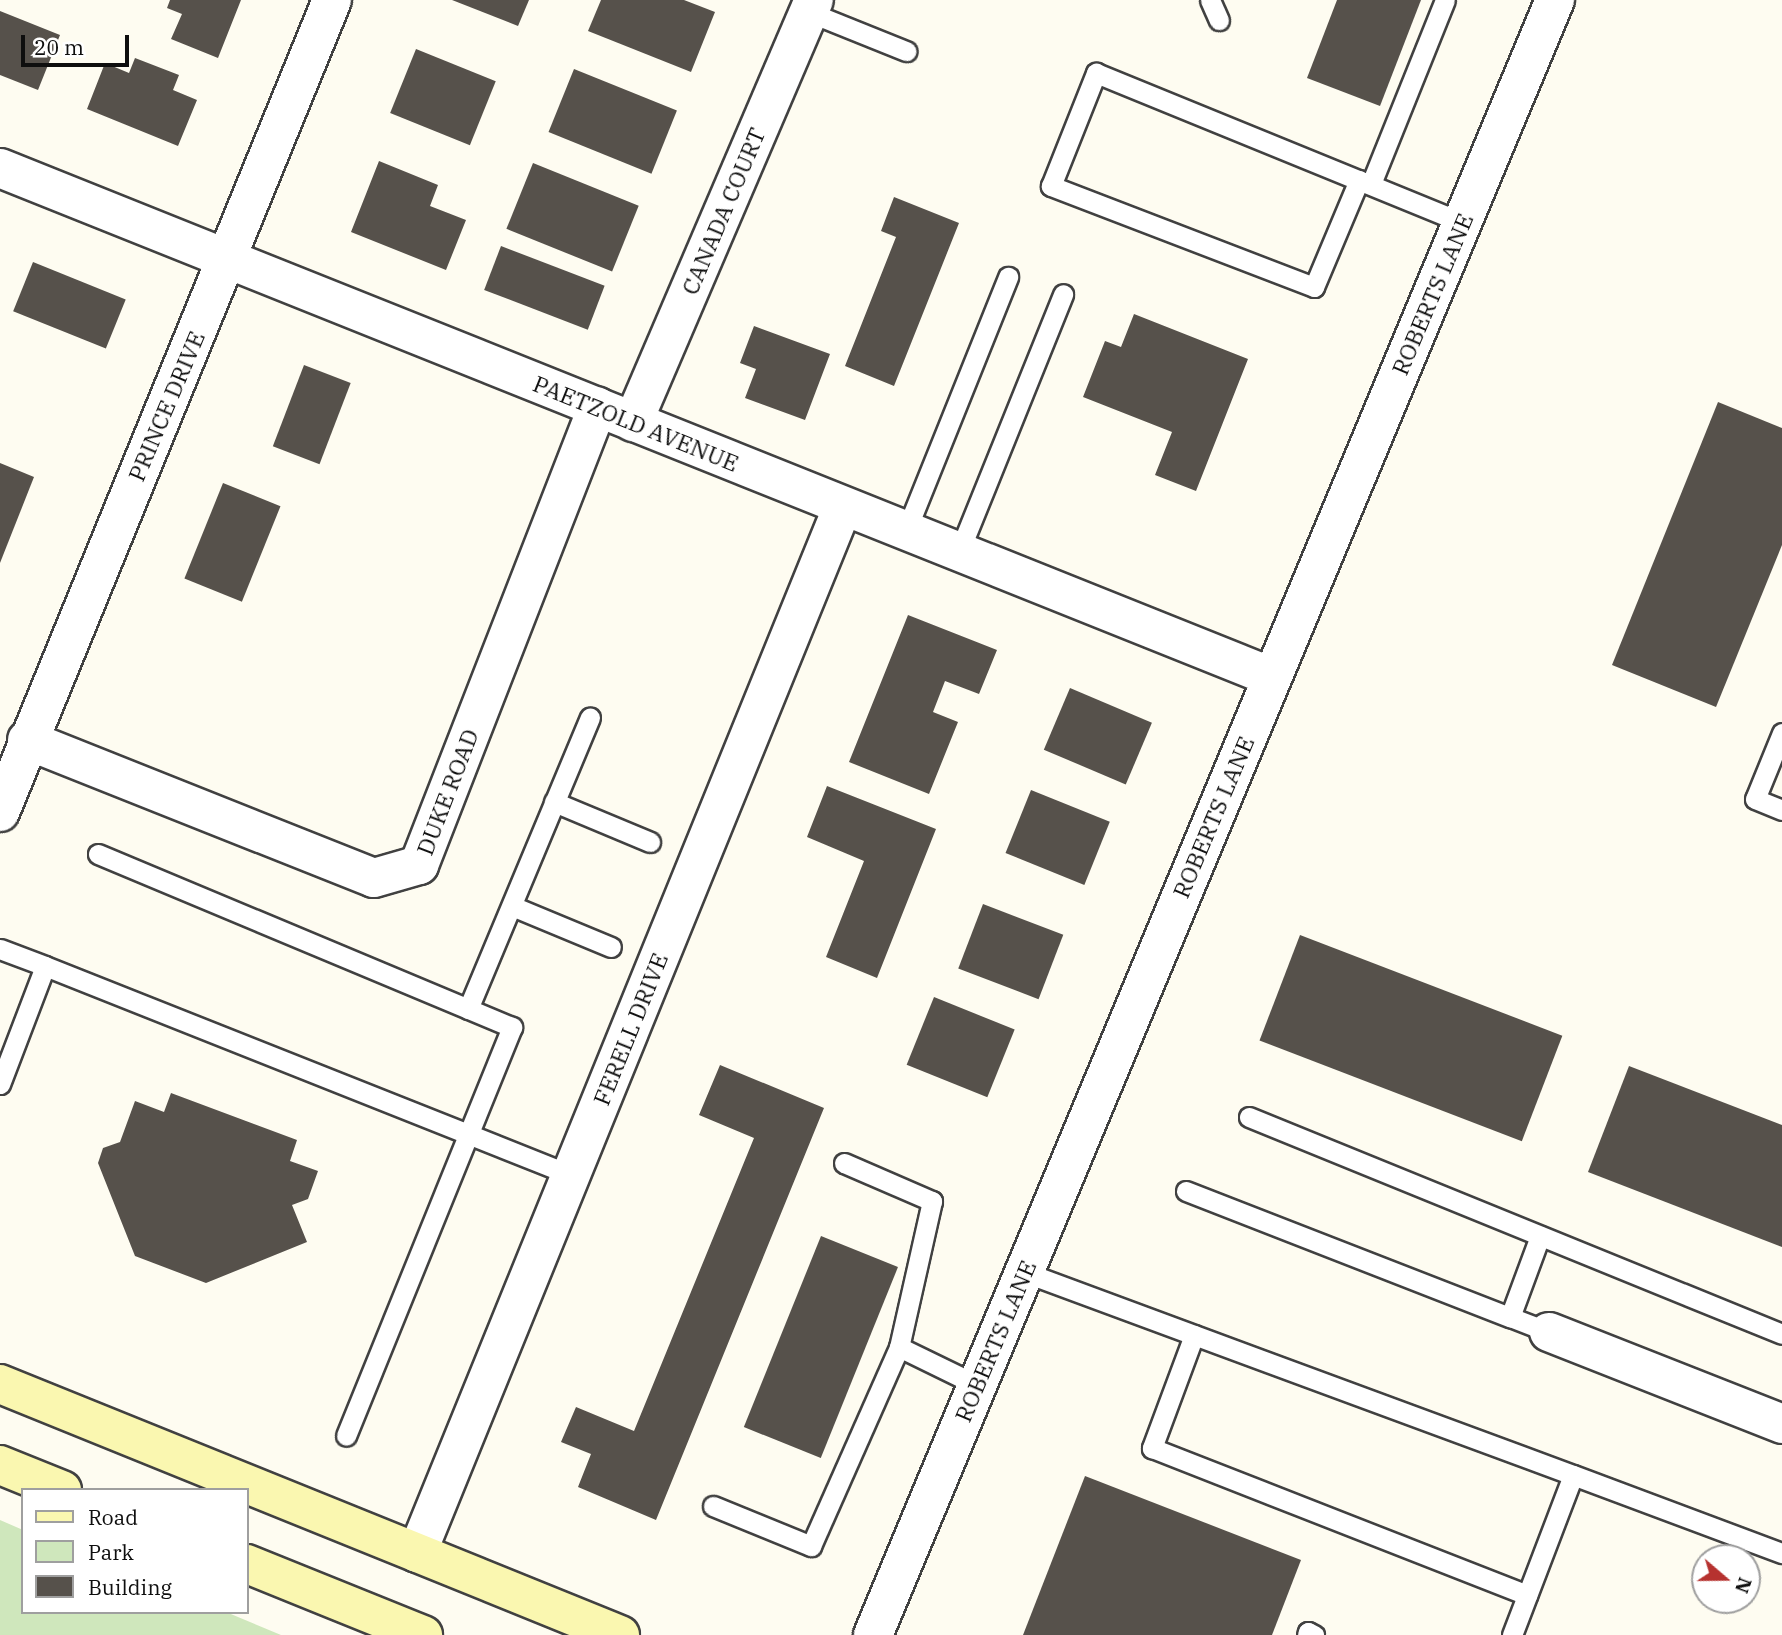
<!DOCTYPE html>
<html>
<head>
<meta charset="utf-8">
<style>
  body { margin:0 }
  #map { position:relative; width:1782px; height:1635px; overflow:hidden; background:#fefcf1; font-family:"IBM Plex Serif",serif }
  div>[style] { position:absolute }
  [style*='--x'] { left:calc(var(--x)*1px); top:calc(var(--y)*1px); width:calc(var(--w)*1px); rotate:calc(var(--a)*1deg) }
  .green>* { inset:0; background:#cfe7bc }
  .building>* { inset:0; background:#56514b; transform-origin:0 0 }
  .roads { filter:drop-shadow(2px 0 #414141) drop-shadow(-2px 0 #414141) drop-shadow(0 2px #414141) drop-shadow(0 -2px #414141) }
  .lane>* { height:19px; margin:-9.5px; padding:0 9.5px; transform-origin:9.5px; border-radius:9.5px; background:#fff }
  .street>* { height:38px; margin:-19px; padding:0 19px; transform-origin:19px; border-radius:19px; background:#fff }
  .secondary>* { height:38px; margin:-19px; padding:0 19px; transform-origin:19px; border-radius:19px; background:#faf7b0 }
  span { translate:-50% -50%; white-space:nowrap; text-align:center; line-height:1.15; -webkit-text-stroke:7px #fff; paint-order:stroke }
  .street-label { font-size:23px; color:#0e0e0e }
  .legend { position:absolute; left:21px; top:1488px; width:228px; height:126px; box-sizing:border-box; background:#fff; border:2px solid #9f9f9f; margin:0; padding:9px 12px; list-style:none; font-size:21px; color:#0e0e0e }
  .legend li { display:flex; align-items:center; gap:14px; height:35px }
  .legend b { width:35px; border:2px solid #9f9f9f }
  .north { position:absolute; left:1691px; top:1544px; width:70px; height:70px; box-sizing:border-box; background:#fff; border:2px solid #9f9f9f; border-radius:50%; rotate:110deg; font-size:19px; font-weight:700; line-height:28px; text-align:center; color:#0e0e0e }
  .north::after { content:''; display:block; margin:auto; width:24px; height:32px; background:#b6322f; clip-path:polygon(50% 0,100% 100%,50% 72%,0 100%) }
  .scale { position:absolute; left:21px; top:35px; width:108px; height:32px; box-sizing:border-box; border:4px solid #0e0e0e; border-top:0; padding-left:9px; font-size:21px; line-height:24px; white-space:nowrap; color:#0e0e0e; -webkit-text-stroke:5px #fff; paint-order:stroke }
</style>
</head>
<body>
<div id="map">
  <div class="green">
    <i style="clip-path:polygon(0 1520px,23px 1530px,23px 1612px,226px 1612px,281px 1635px,0 1635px)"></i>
  </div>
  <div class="building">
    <i style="clip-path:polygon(170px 0,241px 0,218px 58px,171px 39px,182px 14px,167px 8px)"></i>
    <i style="clip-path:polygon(452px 0,529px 0,518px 26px)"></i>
    <i style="clip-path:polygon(601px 0,684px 0,715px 12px,691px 72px,588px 31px)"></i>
    <i style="clip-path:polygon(1337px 0,1421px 0,1380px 106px,1307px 78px)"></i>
    <i style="clip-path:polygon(0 11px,60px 35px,38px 90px,0 75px)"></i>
    <i style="left:416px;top:49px;width:86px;height:69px;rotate:22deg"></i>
    <i style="clip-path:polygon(135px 58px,179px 75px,173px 90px,197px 100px,178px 146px,87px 109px,105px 63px,129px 73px)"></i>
    <i style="left:574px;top:69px;width:111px;height:68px;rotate:22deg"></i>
    <i style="clip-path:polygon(379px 161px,438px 185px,430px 206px,466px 220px,446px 270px,351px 232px)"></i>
    <i style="left:533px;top:163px;width:114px;height:71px;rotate:22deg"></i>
    <i style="clip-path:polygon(894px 197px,959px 223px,894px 386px,845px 366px,896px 237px,881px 231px)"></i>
    <i style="left:501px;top:246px;width:111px;height:47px;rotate:21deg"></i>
    <i style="left:33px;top:262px;width:100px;height:53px;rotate:22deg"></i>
    <i style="clip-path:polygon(1134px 314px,1248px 359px,1196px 491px,1155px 475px,1172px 432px,1083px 397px,1105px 341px,1121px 347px)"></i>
    <i style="clip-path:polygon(754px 326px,830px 354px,805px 420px,745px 398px,756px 369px,740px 363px)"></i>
    <i style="left:304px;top:365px;width:50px;height:87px;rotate:21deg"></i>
    <i style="clip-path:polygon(1718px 402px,1782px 428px,1782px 545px,1716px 707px,1612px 665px)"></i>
    <i style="clip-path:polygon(0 463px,34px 477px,0 563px)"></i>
    <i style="left:223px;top:483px;width:62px;height:103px;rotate:22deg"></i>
    <i style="clip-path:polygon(908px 615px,997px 650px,979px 694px,945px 681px,933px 712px,958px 722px,929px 794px,849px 762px)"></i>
    <i style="left:1070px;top:688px;width:89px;height:67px;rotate:23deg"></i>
    <i style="clip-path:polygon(827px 786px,936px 829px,877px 978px,826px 957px,864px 861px,807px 837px)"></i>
    <i style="left:1031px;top:790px;width:85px;height:68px;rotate:22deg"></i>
    <i style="left:983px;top:904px;width:86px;height:69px;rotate:21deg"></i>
    <i style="left:1300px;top:935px;width:281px;height:113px;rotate:21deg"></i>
    <i style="left:934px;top:997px;width:87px;height:73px;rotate:22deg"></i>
    <i style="clip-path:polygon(720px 1065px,824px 1108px,656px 1520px,578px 1487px,591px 1454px,561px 1442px,576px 1407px,634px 1431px,754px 1138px,699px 1115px)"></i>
    <i style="clip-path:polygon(1629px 1066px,1782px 1125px,1782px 1247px,1588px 1172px)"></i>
    <i style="clip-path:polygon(171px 1093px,297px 1140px,290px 1161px,318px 1171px,308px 1199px,292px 1205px,307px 1242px,206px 1283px,135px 1256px,98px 1163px,103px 1148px,120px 1142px,135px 1101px,164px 1112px)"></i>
    <i style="left:821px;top:1236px;width:83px;height:206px;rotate:22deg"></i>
    <i style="clip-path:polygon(1085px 1476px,1301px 1560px,1272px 1635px,1023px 1635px)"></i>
  </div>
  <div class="roads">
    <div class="lane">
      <i style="--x:1210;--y:0;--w:22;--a:66"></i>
      <i style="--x:809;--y:12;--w:105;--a:21.9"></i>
      <i style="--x:1359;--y:180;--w:116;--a:112.8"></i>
      <i style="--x:1314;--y:287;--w:282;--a:-159"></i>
      <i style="--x:1051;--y:186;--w:122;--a:-68.3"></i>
      <i style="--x:1096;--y:73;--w:395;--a:22.2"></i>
      <i style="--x:1371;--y:184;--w:198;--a:-68.1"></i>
      <i style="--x:906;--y:531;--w:274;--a:-68.1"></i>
      <i style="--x:959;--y:552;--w:278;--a:-68"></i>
      <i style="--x:1782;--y:733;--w:71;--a:112.2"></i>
      <i style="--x:1755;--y:799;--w:29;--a:22"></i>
      <i style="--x:554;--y:802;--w:104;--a:22.6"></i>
      <i style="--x:98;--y:854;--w:449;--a:22.7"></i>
      <i style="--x:512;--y:1027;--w:441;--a:112.1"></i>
      <i style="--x:512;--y:906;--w:107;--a:22.5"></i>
      <i style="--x:0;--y:949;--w:48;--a:20.7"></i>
      <i style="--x:468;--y:1009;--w:316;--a:-67.3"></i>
      <i style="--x:0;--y:1084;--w:126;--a:-69.1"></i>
      <i style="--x:45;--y:966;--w:566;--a:21.67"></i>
      <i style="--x:1249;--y:1117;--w:575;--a:22.15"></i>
      <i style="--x:844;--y:1163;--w:96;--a:23.4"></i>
      <i style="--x:932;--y:1201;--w:150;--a:102.7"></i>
      <i style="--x:899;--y:1347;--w:87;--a:26"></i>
      <i style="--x:1186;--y:1191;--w:348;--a:21.3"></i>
      <i style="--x:1540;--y:1236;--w:86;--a:110.3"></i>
      <i style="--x:1510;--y:1317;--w:42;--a:21"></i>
      <i style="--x:1024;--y:1272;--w:585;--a:20.29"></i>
      <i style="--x:1194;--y:1335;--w:121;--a:110.4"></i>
      <i style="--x:1152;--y:1448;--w:403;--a:21.4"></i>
      <i style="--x:713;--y:1506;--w:106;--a:22.2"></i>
      <i style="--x:811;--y:1546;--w:218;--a:-66.1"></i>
      <i style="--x:1307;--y:1635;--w:3;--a:-72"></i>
      <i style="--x:1308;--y:1632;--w:7;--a:27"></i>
      <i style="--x:1512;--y:1635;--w:171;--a:-69.1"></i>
      <i style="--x:1573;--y:1475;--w:223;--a:20.5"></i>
    </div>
    <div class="street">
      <i style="--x:0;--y:168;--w:1370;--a:21.81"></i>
      <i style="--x:633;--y:422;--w:459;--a:-66.8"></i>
      <i style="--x:27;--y:740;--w:373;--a:21.7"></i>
      <i style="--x:374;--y:878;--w:47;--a:-16.1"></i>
      <i style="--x:419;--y:865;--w:492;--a:-68.7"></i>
      <i style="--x:0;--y:812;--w:877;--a:-67.76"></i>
      <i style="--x:1549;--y:1332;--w:251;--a:21.5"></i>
      <i style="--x:417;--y:1553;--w:1130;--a:-67.86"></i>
      <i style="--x:873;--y:1635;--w:1772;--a:-67.36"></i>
    </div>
    <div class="secondary">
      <i style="--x:0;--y:1384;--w:669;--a:22.04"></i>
      <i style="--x:0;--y:1465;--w:67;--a:22"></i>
      <i style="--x:247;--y:1564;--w:190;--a:22"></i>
    </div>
  </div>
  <div class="street-label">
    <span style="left:723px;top:211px;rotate:-67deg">CANADA COURT</span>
    <span style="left:1432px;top:294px;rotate:-67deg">ROBERTS LANE</span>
    <span style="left:166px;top:406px;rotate:-67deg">PRINCE DRIVE</span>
    <span style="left:636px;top:423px;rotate:22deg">PAETZOLD AVENUE</span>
    <span style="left:447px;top:792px;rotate:-69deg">DUKE ROAD</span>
    <span style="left:1213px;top:817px;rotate:-67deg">ROBERTS LANE</span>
    <span style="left:630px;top:1029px;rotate:-68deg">FERELL DRIVE</span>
    <span style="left:995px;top:1341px;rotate:-67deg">ROBERTS LANE</span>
  </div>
  <ul class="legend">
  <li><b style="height:9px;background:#faf7b0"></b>Road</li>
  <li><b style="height:19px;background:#cfe7bc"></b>Park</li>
  <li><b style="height:19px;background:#56514b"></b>Building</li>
  </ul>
  <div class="north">N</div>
  <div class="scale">20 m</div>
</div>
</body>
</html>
